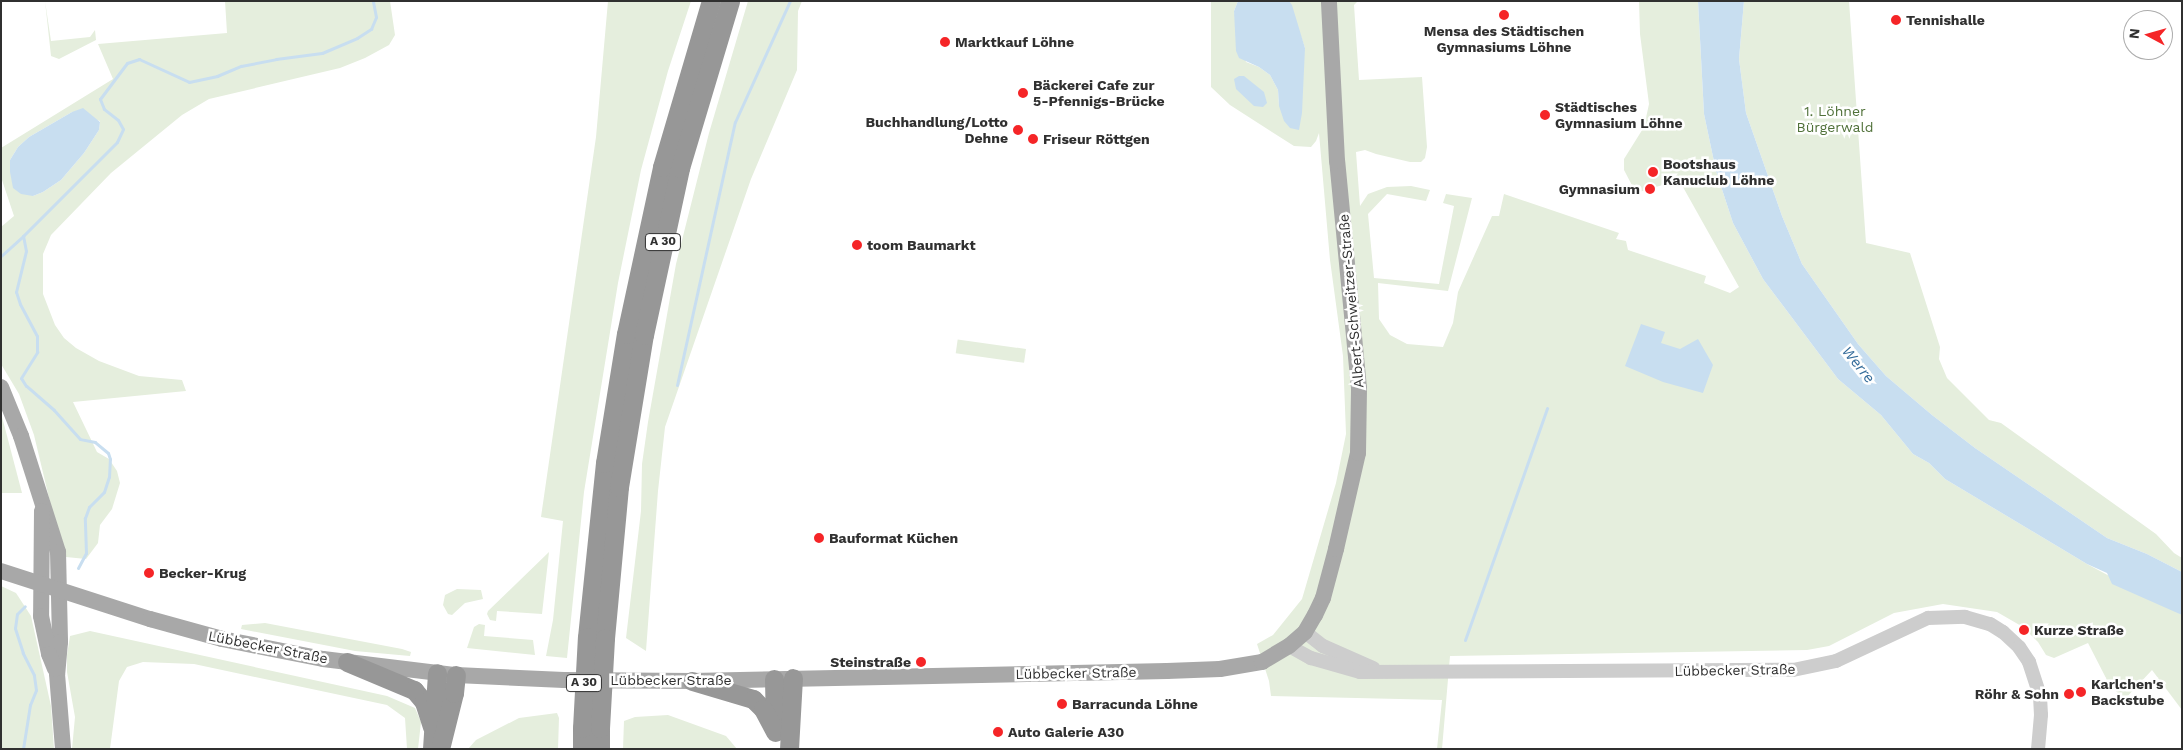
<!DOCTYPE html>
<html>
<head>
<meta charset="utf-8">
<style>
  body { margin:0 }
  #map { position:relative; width:2183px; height:750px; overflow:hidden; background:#fff; font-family:"Work Sans",sans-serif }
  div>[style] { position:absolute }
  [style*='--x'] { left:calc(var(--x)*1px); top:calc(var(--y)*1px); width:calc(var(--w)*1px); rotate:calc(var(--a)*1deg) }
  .green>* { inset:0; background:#e5eedd; transform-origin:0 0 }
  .water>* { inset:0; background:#c8def0 }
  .stream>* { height:3px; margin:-1.5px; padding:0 1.5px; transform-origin:1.5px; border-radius:1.5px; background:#c8def0 }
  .minor>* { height:14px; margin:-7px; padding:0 7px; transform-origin:7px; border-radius:7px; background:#cdcdcd }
  .major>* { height:16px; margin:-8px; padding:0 8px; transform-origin:8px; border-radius:8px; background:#a8a8a8 }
  .highway>* { height:19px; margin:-9.5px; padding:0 9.5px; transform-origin:9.5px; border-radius:9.5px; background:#979797 }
  .highway-bridge>* { height:19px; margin:-9.5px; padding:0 9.5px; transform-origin:9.5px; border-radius:9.5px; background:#979797 }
  .dots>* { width:14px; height:14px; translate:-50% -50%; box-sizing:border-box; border:2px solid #fff; border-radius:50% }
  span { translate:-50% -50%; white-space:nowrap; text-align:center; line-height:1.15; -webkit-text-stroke:5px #fff; paint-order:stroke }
  .shield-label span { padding:1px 4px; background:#fff; border:1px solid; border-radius:4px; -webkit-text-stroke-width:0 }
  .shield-label { font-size:12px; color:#303030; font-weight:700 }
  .poi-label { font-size:14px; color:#303030; font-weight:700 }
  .left { translate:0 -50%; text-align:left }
  .right { translate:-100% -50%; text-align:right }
  .park-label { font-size:14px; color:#507139 }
  .street-label { font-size:14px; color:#303030 }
  .water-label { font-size:15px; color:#366d9b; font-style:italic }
  .frame { position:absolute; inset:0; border:2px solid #303030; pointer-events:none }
  .north { position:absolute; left:2123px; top:10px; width:50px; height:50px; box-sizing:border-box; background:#fff; border:1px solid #acacac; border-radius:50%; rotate:276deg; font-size:14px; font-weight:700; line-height:20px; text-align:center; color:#303030 }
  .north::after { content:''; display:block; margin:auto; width:18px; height:22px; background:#f52527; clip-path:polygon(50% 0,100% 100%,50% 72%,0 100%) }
</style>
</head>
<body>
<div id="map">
  <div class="green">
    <i style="clip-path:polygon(45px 1px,51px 41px,90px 37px,95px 30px,96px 40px,59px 59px,51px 56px)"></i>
    <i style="clip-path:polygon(evenodd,225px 1px,390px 1px,395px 35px,389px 45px,365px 58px,340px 68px,209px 99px,182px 115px,111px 173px,51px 235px,43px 254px,43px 294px,55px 325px,64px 338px,76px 348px,99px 361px,139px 376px,182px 380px,186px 391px,73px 402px,97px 452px,109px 459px,117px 471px,120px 483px,112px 509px,100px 525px,98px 543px,86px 559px,66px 557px,61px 548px,34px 435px,19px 394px,1px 364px,1px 227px,14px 216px,1px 177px,1px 148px,113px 79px,98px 44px,227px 33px,225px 1px,72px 112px,100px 121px,99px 130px,84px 153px,61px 180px,43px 192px,33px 196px,10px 160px,18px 147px,29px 137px,72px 112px)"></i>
    <i style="clip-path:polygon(608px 1px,691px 1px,668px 71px,641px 170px,618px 283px,584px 492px,567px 658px,546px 656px,553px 620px,563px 521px,541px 517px,596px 137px)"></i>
    <i style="clip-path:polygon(748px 1px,802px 1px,798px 11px,797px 70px,751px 179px,665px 427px,658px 491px,646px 651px,626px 638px,641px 511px,642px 464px,648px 422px,676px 264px,709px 133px)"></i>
    <i style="clip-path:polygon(1211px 1px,1238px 1px,1234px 11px,1246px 62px,1259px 67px,1270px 75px,1278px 90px,1279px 106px,1305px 48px,1289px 1px,1358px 1px,1354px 5px,1359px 80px,1422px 77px,1427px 147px,1425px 158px,1421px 162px,1410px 162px,1376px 154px,1365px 150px,1356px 152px,1360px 206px,1368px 194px,1387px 187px,1411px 186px,1430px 190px,1426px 201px,1387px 194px,1368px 214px,1374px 278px,1439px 284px,1454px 206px,1443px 203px,1446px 194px,1472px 198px,1448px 291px,1378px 283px,1379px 319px,1390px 335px,1407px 344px,1443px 347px,1453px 323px,1458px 292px,1492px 216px,1499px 216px,1504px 194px,1619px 233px,1616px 239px,1626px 241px,1628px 250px,1706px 276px,1704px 283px,1730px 293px,1739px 287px,1679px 180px,1636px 193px,1624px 170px,1624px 159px,1644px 127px,1649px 104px,1640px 34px,1639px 1px,1698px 1px,1704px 114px,1716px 171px,1733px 223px,1763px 279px,1838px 379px,1881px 415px,1913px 454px,1929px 463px,1945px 479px,2087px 564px,2182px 615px,2182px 710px,2152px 670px,2124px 700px,2108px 682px,2088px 643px,2054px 658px,2046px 655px,2038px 642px,2023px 627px,1997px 612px,1943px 604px,1894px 613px,1829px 646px,1807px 650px,1450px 656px,1442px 749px,1437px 749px,1442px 700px,1271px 696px,1269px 681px,1257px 644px,1273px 635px,1302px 599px,1336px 483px,1346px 434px,1343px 356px,1330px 260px,1319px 133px,1316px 141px,1311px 147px,1294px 146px,1230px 105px,1211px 87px)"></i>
    <i style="clip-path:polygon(1744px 1px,1849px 1px,1866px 243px,1910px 253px,1940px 347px,1939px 359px,1947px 378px,1989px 420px,2001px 423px,2156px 534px,2174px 553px,2182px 558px,2182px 572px,2147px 554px,2107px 538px,1975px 448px,1932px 415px,1886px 376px,1858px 344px,1802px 264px,1782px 216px,1746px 113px,1739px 59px)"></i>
    <i style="left:1026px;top:349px;width:14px;height:69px;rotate:98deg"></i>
    <i style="clip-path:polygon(1px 413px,22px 493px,1px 493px)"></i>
    <i style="clip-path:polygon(549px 552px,542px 614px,497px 611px,496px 621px,490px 620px,487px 614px,488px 611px)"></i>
    <i style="clip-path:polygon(1px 586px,16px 593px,31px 616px,51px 706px,54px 749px,1px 749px)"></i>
    <i style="clip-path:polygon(457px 589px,481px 590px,483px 599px,465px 603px,452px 615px,448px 614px,443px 605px,445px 595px)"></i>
    <i style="clip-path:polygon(265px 623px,402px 649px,411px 652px,410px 656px,355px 651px,241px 629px,242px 625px)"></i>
    <i style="clip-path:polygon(479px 624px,485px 625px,484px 636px,533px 640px,535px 655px,467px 648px,474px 627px)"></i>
    <i style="clip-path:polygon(90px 631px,387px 696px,415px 708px,421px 722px,418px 749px,407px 749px,405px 718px,387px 705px,194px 664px,143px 662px,127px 667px,119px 681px,110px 749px,72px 749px,75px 717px,67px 672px,67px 655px,70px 636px)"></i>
    <i style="clip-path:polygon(557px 713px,559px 718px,558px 749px,468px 749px,476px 740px,519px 718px)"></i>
    <i style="clip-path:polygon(668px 715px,726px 736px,737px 749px,623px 749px,624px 721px,635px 717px)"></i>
  </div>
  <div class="water">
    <i style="clip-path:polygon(1238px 1px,1289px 1px,1292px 5px,1305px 48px,1302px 113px,1299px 130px,1290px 128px,1284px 121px,1279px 106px,1278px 90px,1270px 75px,1259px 67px,1239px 58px,1236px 51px,1234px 11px)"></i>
    <i style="clip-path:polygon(1698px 1px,1744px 1px,1739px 59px,1746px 113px,1782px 216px,1802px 264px,1858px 344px,1886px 376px,1932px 415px,1975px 448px,2107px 538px,2147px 554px,2182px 572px,2182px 615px,2112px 584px,2107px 573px,2087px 564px,1945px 479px,1929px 463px,1913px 454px,1881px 415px,1838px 379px,1763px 279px,1733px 223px,1716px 171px,1704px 114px)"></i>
    <i style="clip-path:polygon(1239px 76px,1244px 76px,1264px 92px,1267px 103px,1263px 107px,1254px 106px,1236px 89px,1234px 79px)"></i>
    <i style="clip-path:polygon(83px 108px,100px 122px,99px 130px,84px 153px,61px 180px,43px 192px,33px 196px,21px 194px,13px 188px,10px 172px,10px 160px,18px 147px,29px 137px,72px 112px)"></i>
    <i style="clip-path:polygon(1641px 324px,1665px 332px,1661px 343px,1680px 349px,1698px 339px,1713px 365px,1703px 393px,1663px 382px,1625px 366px)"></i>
  </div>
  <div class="stream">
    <i style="--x:1;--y:256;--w:30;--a:-42"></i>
    <i style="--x:677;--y:385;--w:269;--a:-77.6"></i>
    <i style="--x:735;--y:122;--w:133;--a:-65.6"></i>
    <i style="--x:78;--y:568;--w:17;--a:-62"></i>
    <i style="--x:86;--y:553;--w:35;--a:-92"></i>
    <i style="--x:85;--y:518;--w:12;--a:-70"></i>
    <i style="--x:89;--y:507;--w:21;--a:-45"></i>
    <i style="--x:104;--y:492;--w:16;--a:-72"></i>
    <i style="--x:109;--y:477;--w:18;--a:-87"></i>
    <i style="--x:110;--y:459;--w:6;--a:-108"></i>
    <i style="--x:108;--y:453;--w:17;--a:-140"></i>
    <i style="--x:95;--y:442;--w:15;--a:-169"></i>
    <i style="--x:80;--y:439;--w:39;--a:-132"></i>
    <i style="--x:54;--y:410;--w:37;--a:-139"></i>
    <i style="--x:26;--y:386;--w:9;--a:-122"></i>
    <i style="--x:21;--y:378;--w:31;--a:-58"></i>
    <i style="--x:37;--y:352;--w:16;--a:-90"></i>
    <i style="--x:37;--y:336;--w:36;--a:-118"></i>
    <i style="--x:20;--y:304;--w:13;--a:-108"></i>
    <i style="--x:16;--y:292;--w:42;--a:-76.3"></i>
    <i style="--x:26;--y:251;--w:15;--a:-101"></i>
    <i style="--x:23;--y:236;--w:133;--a:-45"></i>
    <i style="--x:117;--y:142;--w:14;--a:-65"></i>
    <i style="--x:123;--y:129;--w:10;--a:-119"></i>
    <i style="--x:118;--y:120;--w:18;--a:-142"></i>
    <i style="--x:104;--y:109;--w:11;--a:-112"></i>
    <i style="--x:100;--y:99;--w:45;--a:-53.1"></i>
    <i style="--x:127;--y:63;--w:13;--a:-18"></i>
    <i style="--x:139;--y:59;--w:55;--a:24.7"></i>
    <i style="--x:189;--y:82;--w:29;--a:-12"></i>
    <i style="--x:217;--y:76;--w:26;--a:-23"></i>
    <i style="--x:241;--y:66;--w:36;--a:-11"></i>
    <i style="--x:276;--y:59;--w:46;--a:-7.4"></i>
    <i style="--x:322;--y:53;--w:38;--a:-23"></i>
    <i style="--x:357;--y:38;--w:17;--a:-33"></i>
    <i style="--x:371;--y:29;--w:13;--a:-67"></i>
    <i style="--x:376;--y:17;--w:16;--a:-101"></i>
    <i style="--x:1465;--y:640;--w:246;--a:-70.5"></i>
    <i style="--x:23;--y:749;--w:45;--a:-81"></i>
    <i style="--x:30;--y:705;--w:16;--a:-68"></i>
    <i style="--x:36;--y:690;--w:15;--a:-98"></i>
    <i style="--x:34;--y:675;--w:25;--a:-117"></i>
    <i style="--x:23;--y:653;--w:26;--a:-108"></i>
    <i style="--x:15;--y:628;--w:14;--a:-82"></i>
    <i style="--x:17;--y:614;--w:11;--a:-45"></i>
  </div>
  <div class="minor">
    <i style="--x:1305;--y:632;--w:23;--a:38"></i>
    <i style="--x:1323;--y:646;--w:55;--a:23.7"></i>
    <i style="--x:1289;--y:646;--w:25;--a:29"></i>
    <i style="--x:1311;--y:658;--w:51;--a:15.9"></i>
    <i style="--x:1360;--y:672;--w:433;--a:-0.3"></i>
    <i style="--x:1793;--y:670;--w:44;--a:-11.8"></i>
    <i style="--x:1836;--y:661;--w:102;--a:-25.1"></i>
    <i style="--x:1928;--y:618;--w:37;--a:-2"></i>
    <i style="--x:1965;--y:617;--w:26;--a:16"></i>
    <i style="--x:1990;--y:624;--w:15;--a:32"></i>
    <i style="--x:2003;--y:632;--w:22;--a:43"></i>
    <i style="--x:2019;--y:647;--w:18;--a:56"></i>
    <i style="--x:2029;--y:662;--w:36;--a:72"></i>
    <i style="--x:2040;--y:696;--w:19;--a:87"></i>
    <i style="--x:2041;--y:715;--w:34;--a:95"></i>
  </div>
  <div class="major">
    <i style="--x:1;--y:387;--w:53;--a:67.8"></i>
    <i style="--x:21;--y:436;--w:122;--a:72.3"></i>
    <i style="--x:58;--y:552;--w:90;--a:88.7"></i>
    <i style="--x:60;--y:642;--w:32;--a:95"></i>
    <i style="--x:57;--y:674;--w:75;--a:85.4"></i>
    <i style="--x:42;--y:511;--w:105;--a:90.5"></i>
    <i style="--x:41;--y:616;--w:39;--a:78"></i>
    <i style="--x:49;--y:654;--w:16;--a:68"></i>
    <i style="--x:1;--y:571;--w:157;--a:17.9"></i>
    <i style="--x:150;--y:619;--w:75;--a:15.5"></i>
    <i style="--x:222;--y:639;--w:103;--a:11.2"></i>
    <i style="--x:323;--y:659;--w:134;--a:6.9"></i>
    <i style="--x:456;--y:675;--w:108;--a:2.7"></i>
    <i style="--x:564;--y:680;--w:128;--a:0.4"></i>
    <i style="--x:692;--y:681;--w:475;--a:-1.2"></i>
    <i style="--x:1167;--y:671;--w:53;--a:-2.2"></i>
    <i style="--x:1220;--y:669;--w:43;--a:-9.5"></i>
    <i style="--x:1262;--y:662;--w:31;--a:-31"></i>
    <i style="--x:1289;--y:646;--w:21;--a:-41"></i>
    <i style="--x:1305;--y:632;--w:20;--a:-60"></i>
    <i style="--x:1315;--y:615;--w:19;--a:-65"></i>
    <i style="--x:1323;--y:598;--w:51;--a:-75.1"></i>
    <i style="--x:1336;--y:549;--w:98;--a:-77.1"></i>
    <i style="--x:1358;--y:453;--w:65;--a:-89.1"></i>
    <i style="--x:1359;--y:388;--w:228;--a:-95.5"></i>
    <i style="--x:1337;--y:161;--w:160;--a:-92.9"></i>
  </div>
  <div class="highway">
    <i style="--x:587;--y:637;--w:175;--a:-84.1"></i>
    <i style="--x:605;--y:463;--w:131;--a:-80.8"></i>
    <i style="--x:626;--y:334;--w:171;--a:-77.8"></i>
    <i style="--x:662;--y:167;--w:173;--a:-73.6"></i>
    <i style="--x:605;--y:638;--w:152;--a:-84.7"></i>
    <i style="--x:619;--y:487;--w:154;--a:-80.7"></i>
    <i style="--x:644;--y:335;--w:171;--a:-77.8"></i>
    <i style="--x:680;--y:168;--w:174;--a:-73.3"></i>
    <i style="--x:347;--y:662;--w:73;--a:22.7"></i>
    <i style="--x:414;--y:690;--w:16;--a:50"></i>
    <i style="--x:424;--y:702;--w:26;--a:72"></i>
    <i style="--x:774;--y:679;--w:48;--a:88.8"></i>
    <i style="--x:692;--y:681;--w:64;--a:16.4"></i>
    <i style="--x:753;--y:699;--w:14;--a:45"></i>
    <i style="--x:763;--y:709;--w:26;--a:62"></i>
    <i style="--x:432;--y:749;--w:76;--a:-86.2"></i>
    <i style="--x:440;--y:749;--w:58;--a:-76"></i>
    <i style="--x:454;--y:693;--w:18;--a:-84"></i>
    <i style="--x:582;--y:749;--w:21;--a:-90"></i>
    <i style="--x:600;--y:749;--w:21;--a:-90"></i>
    <i style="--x:789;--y:749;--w:71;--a:-86.8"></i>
  </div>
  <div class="highway-bridge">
    <i style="--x:582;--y:728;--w:91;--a:-86.9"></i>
    <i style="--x:600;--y:728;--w:90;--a:-86.8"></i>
  </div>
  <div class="dots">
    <i style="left:1504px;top:15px;background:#f52527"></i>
    <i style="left:1896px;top:20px;background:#f52527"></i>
    <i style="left:945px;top:42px;background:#f52527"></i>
    <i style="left:1023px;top:93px;background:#f52527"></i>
    <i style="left:1545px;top:115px;background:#f52527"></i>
    <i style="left:1018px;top:130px;background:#f52527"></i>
    <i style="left:1033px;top:139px;background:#f52527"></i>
    <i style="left:1653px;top:172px;background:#f52527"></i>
    <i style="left:1650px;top:189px;background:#f52527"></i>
    <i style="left:857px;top:245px;background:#f52527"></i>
    <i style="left:819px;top:538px;background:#f52527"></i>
    <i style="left:149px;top:573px;background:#f52527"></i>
    <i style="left:2024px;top:630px;background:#f52527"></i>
    <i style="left:921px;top:662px;background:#f52527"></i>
    <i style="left:2081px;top:692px;background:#f52527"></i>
    <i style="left:2069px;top:694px;background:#f52527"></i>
    <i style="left:1062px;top:704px;background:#f52527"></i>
    <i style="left:998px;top:732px;background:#f52527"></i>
  </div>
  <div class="shield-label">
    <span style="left:663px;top:242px">A 30</span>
    <span style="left:584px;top:683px">A 30</span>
  </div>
  <div class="poi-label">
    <span class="left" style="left:1906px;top:20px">Tennishalle</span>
    <span style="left:1504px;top:39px">Mensa des Städtischen<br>Gymnasiums Löhne</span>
    <span class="left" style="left:955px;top:42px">Marktkauf Löhne</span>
    <span class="left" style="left:1033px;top:93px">Bäckerei Cafe zur<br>5-Pfennigs-Brücke</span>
    <span class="left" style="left:1555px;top:115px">Städtisches<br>Gymnasium Löhne</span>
    <span class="right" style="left:1008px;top:130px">Buchhandlung/Lotto<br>Dehne</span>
    <span class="left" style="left:1043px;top:139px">Friseur Röttgen</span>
    <span class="left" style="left:1663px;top:172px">Bootshaus<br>Kanuclub Löhne</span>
    <span class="right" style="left:1640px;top:189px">Gymnasium</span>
    <span class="left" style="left:867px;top:245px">toom Baumarkt</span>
    <span class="left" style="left:829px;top:538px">Bauformat Küchen</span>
    <span class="left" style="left:159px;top:573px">Becker-Krug</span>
    <span class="left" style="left:2034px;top:630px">Kurze Straße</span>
    <span class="right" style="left:911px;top:662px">Steinstraße</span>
    <span class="left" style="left:2091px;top:692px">Karlchen's<br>Backstube</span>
    <span class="right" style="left:2059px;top:694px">Röhr &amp; Sohn</span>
    <span class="left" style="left:1072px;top:704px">Barracunda Löhne</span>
    <span class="left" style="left:1008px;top:732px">Auto Galerie A30</span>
  </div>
  <div class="park-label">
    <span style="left:1835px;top:119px">1. Löhner<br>Bürgerwald</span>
  </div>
  <div class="street-label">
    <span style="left:1351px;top:301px;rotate:-95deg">Albert-Schweitzer-Straße</span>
    <span style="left:268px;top:647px;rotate:11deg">Lübbecker Straße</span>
    <span style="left:1735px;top:670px;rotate:-1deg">Lübbecker Straße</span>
    <span style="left:1076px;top:673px;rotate:-1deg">Lübbecker Straße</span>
    <span style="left:671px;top:680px">Lübbecker Straße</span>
  </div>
  <div class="water-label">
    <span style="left:1858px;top:365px;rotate:51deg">Werre</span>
  </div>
  <div class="frame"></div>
  <div class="north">N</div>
</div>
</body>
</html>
